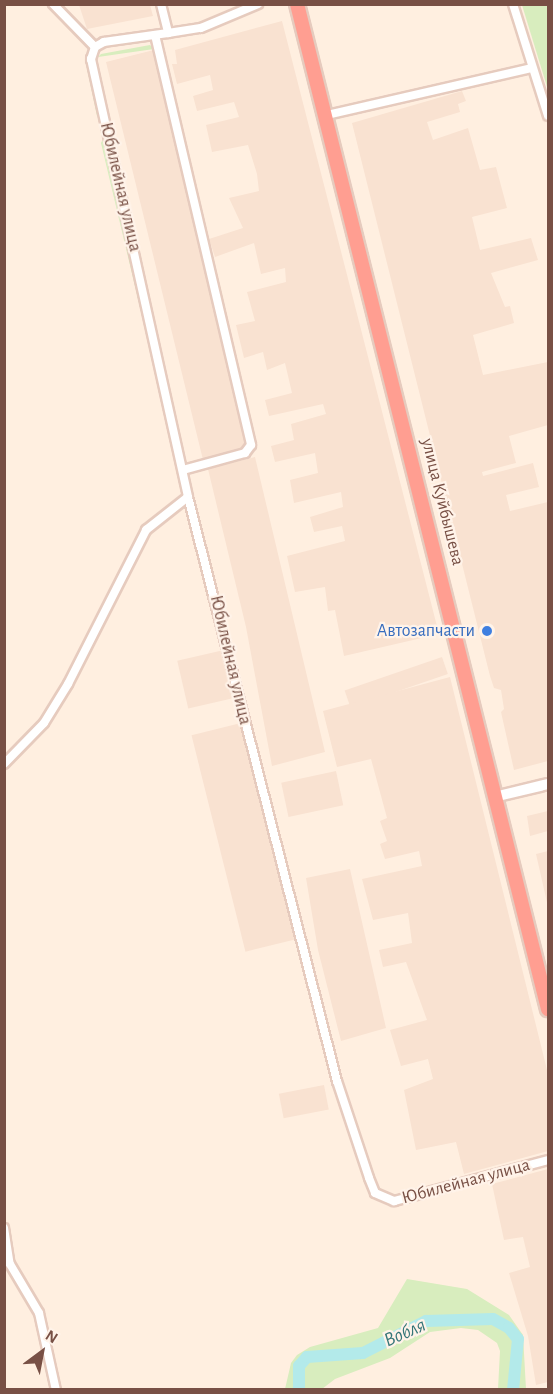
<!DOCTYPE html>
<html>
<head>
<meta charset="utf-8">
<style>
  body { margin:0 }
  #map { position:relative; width:553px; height:1394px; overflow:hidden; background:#ffefe0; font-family:"Alegreya Sans",sans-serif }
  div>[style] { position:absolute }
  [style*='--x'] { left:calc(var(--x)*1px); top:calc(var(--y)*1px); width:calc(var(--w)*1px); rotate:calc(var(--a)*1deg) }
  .residential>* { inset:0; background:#f9e2d1; transform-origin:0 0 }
  .green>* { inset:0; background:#d8edbe }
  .river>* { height:12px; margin:-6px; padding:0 6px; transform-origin:6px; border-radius:6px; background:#b3eaea }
  .roads { filter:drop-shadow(2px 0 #e6cbbe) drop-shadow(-2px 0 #e6cbbe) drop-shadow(0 2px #e6cbbe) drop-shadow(0 -2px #e6cbbe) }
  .street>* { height:8px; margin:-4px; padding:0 4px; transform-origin:4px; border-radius:4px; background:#fff }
  .secondary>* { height:10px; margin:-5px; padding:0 5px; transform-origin:5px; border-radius:5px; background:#fff }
  .highway>* { height:14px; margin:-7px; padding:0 7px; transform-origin:7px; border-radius:7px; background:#ff9e91 }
  .dots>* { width:16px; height:16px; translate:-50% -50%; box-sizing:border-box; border:3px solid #fff3e9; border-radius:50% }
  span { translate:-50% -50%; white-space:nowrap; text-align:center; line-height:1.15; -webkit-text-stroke:4.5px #fff3e9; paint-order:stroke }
  .street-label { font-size:18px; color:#785045 }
  .shop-label { font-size:18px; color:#366cbe }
  .right { translate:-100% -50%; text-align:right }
  .water-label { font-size:20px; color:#357678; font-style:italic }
  .frame { position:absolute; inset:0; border:6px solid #785045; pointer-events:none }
  .north { position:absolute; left:12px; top:1322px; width:60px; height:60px; -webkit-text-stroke:4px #fff3e9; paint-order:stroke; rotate:32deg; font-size:16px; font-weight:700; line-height:24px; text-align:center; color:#785045 }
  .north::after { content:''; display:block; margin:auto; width:21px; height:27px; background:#785045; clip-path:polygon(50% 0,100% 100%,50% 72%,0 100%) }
</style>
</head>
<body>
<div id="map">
  <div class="residential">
    <i style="clip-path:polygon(79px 5px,150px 5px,153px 16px,87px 29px)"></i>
    <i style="clip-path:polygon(282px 21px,439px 634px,344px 656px,335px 610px,328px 611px,325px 587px,295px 592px,287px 556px,345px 541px,342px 526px,314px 532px,310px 517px,343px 507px,341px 492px,294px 503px,290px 480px,318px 473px,315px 453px,275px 462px,271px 446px,294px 440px,291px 424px,326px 414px,323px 404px,269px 416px,265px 400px,292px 393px,285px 363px,267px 370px,263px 352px,244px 358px,236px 325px,255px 321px,247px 292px,286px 282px,285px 268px,261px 274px,254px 243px,215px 257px,209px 239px,243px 228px,229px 198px,259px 191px,257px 174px,248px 145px,212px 152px,206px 125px,239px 117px,234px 102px,197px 111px,193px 96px,213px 90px,210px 75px,177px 84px,172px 64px,177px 64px,175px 50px)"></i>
    <i style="clip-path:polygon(154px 50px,251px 445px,248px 452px,204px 464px,106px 62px)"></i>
    <i style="clip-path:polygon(462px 91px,466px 101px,458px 104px,460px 112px,427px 122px,433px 140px,468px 128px,480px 170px,496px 167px,507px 208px,472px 217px,480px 250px,531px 238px,538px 260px,491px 273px,505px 307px,510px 306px,514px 323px,473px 335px,483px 375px,548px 362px,548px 425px,509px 436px,516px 463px,482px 472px,483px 476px,533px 463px,539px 487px,506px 495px,510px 511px,548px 502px,548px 761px,514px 770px,501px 712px,504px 709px,501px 690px,494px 688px,490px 676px,352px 123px)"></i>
    <i style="clip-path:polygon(255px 457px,325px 752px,272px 766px,246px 627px,208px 469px)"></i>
    <i style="left:224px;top:650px;width:49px;height:48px;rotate:77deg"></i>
    <i style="left:442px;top:657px;width:18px;height:103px;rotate:71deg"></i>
    <i style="clip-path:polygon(450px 677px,548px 1074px,548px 1151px,464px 1174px,456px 1142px,416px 1150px,404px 1090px,433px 1079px,428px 1059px,401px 1066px,390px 1030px,427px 1020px,406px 962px,383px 967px,379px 950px,412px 943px,408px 913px,373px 920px,362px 879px,422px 866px,419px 851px,385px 859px,380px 844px,387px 841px,380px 821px,387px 818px,371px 759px,337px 767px,323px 711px)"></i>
    <i style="left:241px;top:723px;width:223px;height:51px;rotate:76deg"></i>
    <i style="left:336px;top:771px;width:35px;height:56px;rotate:78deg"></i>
    <i style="clip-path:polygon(548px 811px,548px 831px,530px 836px,527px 816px)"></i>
    <i style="clip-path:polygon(548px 851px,548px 907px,536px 854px)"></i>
    <i style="clip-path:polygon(350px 869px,386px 1028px,341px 1041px,318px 950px,306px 878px)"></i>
    <i style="left:324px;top:1085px;width:25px;height:46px;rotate:79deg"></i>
    <i style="clip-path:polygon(548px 1169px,548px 1382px,536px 1385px,528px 1336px,509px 1273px,530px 1267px,523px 1237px,504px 1240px,492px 1184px)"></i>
  </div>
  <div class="green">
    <i style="clip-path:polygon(522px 5px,548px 5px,548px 90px)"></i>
    <i style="clip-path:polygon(150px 45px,154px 49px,98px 57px,101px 54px)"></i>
    <i style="clip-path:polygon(85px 59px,88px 59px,100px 110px,97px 116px)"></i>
    <i style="clip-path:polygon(104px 137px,107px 139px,179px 472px,101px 143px)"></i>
    <i style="clip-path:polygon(407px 1279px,467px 1289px,509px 1315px,523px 1335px,526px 1389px,498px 1389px,500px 1351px,497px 1343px,478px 1330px,461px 1328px,430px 1332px,390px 1358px,335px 1379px,322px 1389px,285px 1389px,291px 1363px,297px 1355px,310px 1347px,378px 1328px)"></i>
  </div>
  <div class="river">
    <i style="--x:299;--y:1390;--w:24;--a:-90"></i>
    <i style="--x:299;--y:1366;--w:12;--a:-48"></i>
    <i style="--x:307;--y:1357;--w:56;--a:-4.1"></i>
    <i style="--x:363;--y:1353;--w:71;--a:-26.9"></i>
    <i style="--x:426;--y:1321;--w:67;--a:-1.7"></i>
    <i style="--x:493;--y:1319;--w:18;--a:29"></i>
    <i style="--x:509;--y:1328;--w:14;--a:51"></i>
    <i style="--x:518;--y:1339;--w:51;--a:95.6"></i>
  </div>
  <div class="roads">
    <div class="street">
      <i style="--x:53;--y:4;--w:60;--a:45.7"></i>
      <i style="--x:161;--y:4;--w:30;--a:76"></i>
      <i style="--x:168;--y:33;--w:65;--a:172"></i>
      <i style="--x:104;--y:42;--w:10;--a:151"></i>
      <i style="--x:95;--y:47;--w:13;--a:108"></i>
      <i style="--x:91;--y:59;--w:449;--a:77.5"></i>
      <i style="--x:188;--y:497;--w:603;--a:75.69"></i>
      <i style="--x:337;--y:1081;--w:102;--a:71.7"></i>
      <i style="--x:369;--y:1178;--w:16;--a:68"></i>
      <i style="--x:375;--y:1193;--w:21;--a:23"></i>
      <i style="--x:394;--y:1201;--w:159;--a:-14.9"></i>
      <i style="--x:513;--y:4;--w:117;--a:72.6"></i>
      <i style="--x:168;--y:33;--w:33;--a:-9"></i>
      <i style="--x:201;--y:28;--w:62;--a:-22.8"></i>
      <i style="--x:155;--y:35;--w:421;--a:76.8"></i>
      <i style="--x:251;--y:445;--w:10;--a:127"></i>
      <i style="--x:245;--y:453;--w:64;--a:164.7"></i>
      <i style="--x:327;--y:115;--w:210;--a:-12.9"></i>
      <i style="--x:4;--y:764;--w:57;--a:-45.7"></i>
      <i style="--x:44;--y:723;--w:46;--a:-58.4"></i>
      <i style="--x:68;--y:684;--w:173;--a:-63.1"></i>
      <i style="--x:146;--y:530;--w:53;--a:-38.2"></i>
      <i style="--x:4;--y:1228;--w:36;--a:81"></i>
      <i style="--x:10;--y:1264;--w:57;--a:59.4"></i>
      <i style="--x:39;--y:1313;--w:79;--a:77.6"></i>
    </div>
    <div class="secondary">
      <i style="--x:494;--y:797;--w:56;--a:-13.5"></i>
    </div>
    <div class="highway">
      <i style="--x:297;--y:4;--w:1036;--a:75.98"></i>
    </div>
  </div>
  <div class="dots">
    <i style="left:487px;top:631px;background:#3f7fe0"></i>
  </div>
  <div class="street-label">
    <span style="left:120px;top:187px;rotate:77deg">Юбилейная улица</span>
    <span style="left:442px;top:502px;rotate:76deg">улица Куйбышева</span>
    <span style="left:230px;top:660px;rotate:77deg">Юбилейная улица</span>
    <span style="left:466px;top:1182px;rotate:-15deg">Юбилейная улица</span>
  </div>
  <div class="shop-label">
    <span class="right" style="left:475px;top:631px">Автозапчасти</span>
  </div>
  <div class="water-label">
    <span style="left:405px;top:1333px;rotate:-24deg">Вобля</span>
  </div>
  <div class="frame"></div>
  <div class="north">N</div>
</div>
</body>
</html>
